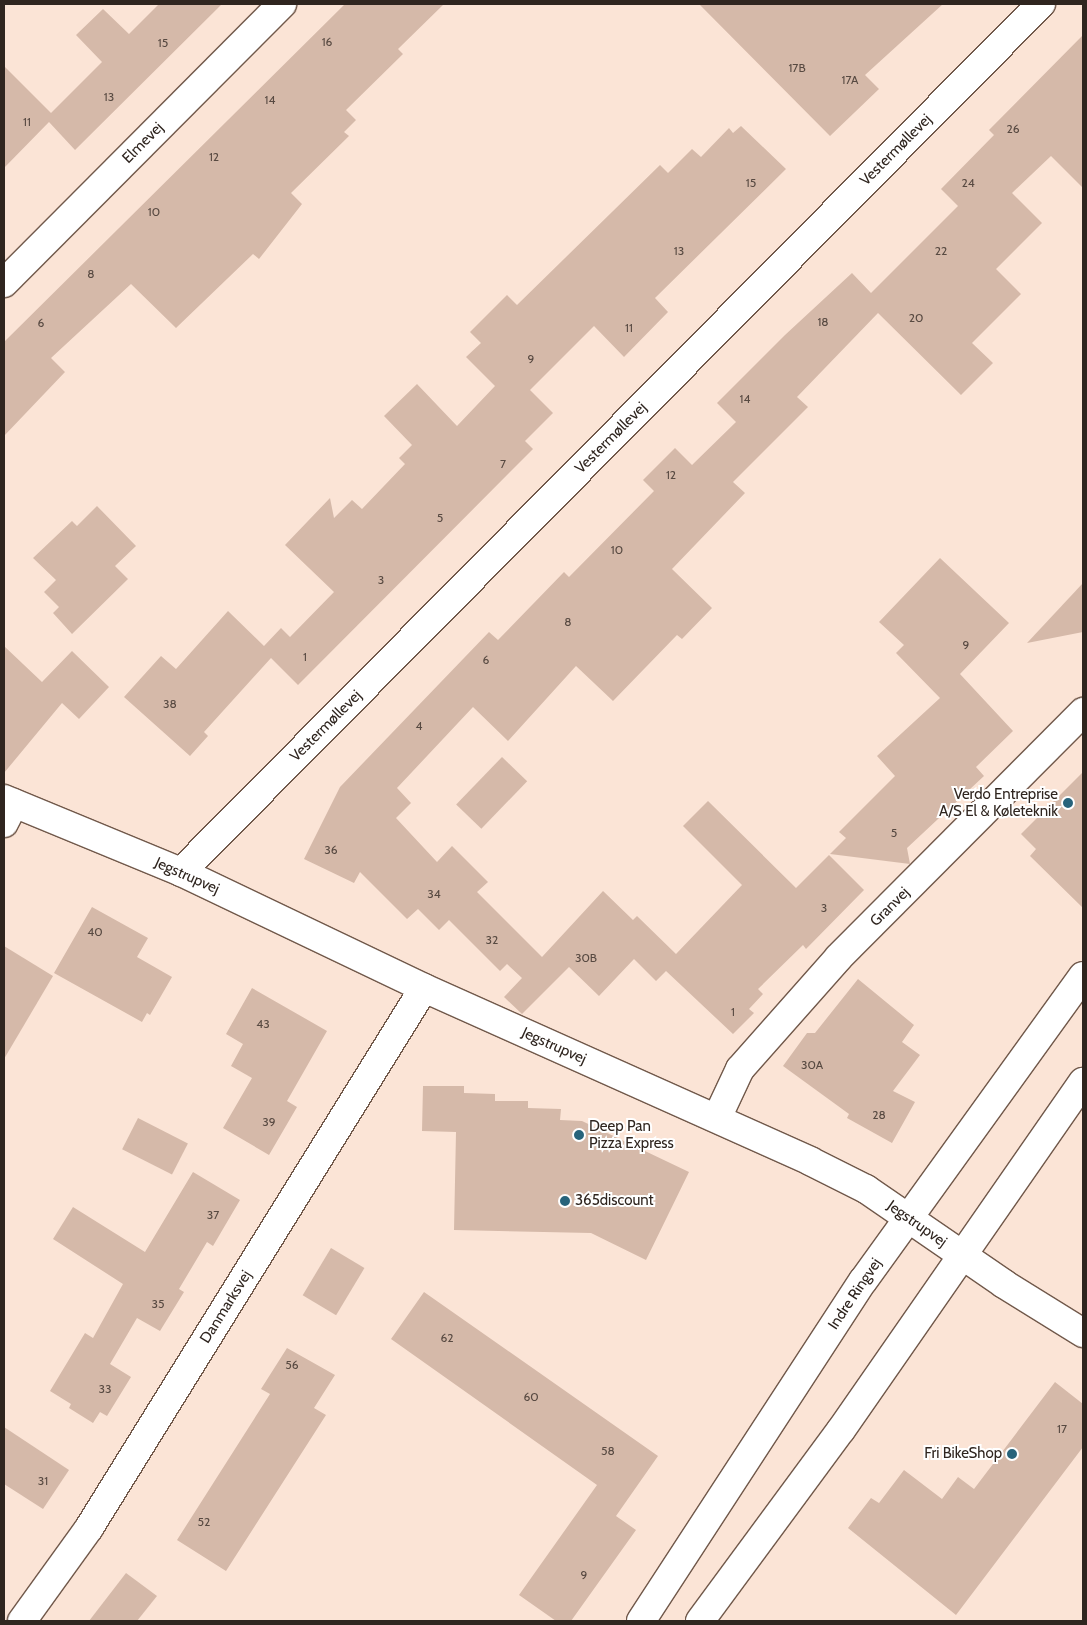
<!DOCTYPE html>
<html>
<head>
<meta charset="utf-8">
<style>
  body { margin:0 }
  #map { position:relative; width:1087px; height:1625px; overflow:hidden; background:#fbe4d6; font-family:Cabin,sans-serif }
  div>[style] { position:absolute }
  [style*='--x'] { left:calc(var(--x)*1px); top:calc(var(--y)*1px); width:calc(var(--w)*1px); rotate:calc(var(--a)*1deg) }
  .building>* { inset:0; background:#d5b9a9; transform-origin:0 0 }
  .roads { filter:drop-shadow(1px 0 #71594b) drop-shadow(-1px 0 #71594b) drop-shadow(0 1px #71594b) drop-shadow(0 -1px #71594b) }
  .minor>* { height:28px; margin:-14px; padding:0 14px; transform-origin:14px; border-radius:14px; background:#fff }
  .tertiary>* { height:28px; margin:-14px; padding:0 14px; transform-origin:14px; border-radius:14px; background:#fff }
  .secondary>* { height:28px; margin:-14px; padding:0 14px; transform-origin:14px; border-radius:14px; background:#fff }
  .dots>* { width:14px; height:14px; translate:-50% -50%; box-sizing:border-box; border:2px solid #fff; border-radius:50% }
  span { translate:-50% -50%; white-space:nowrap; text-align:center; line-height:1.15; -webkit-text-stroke:4px #fff; paint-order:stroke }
  .number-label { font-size:12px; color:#584a42 }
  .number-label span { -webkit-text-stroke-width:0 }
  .street-label { font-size:15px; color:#2f251f }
  .poi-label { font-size:15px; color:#2f251f }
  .right { translate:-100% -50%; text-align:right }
  .left { translate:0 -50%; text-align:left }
  .frame { position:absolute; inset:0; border:5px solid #2f251f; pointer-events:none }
</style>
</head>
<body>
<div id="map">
  <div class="building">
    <i style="clip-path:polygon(159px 4px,222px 4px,75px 150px,49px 122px,4px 168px,4px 66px,51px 113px,102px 62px,76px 35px,103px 9px,129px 34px)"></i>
    <i style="clip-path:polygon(345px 4px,444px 4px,398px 49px,403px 54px,346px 110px,356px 120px,344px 132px,349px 136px,291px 193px,302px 204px,259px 259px,253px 254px,176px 328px,131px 284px,51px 358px,65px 372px,4px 436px,4px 342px)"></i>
    <i style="clip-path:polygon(699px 4px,943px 4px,865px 75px,879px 89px,830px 136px)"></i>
    <i style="clip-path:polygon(1083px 35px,1083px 188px,1051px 156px,1012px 193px,1042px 223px,996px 269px,1021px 294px,972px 343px,993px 363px,961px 395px,878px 313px,797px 397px,808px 407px,733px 482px,745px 493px,672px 569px,712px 608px,682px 639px,677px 635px,613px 701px,576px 666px,508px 741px,473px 707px,397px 788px,411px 803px,396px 818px,437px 862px,452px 846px,488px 882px,477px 892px,542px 957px,603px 891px,633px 920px,637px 916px,676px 954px,742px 885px,683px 826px,708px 801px,796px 888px,829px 855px,864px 890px,806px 949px,803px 945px,758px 989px,763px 994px,749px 1009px,754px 1013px,733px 1034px,666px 971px,656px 981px,634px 959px,599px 996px,569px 967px,522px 1014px,504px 997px,522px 978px,507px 964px,500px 971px,449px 920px,439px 930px,418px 909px,407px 919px,360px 872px,354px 883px,304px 859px,340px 787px,489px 632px,498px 640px,564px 572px,569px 577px,654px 491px,643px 480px,675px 448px,692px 465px,736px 422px,717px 403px,785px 335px,852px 273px,871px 293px,958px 206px,941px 189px,994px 135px,989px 130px)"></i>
    <i style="clip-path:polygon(741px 126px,786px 169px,655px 298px,668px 312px,624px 357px,594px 326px,530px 390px,553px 413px,525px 441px,533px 449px,298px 685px,271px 658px,204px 732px,208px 736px,190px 756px,124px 697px,161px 656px,176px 669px,228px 611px,264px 646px,281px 628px,290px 637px,334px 592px,285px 545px,330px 498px,334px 518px,352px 500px,362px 509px,405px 464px,399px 458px,412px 445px,384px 416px,417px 384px,457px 426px,495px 386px,466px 357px,481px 343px,470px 332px,507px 295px,517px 305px,660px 165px,668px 173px,692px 149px,701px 157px,729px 128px,733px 133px)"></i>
    <i style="clip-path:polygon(97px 506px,136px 546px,115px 566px,128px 579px,72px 634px,53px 613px,59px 607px,44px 592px,56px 580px,33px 558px,72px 521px,77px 526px)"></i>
    <i style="clip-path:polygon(940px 558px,1009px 623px,960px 674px,1013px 731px,976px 767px,984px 776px,907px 848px,910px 864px,830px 854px,846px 838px,839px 832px,895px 776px,877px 756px,940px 698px,896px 653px,904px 645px,879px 622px)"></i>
    <i style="clip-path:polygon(1083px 583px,1083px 632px,1027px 643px)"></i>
    <i style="clip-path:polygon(4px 646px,42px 682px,72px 651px,109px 687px,79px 719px,62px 703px,4px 773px)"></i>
    <i style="left:502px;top:757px;width:35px;height:66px;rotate:44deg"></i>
    <i style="clip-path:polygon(1083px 772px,1083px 908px,1030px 856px,1036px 849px,1021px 834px)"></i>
    <i style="clip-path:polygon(92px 907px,148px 938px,137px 957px,172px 977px,150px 1015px,147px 1013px,142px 1022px,54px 973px)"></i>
    <i style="clip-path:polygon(4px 946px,53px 976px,4px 1059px)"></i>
    <i style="clip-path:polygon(858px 979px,914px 1025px,902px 1042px,920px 1055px,893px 1091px,915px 1102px,892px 1143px,847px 1118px,849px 1114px,783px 1066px,807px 1033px,815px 1033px)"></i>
    <i style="clip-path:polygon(252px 988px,327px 1031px,287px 1101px,297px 1107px,269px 1155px,223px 1128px,252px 1078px,231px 1066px,243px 1044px,226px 1034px)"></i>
    <i style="clip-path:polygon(423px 1086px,464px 1086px,464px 1093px,495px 1094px,495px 1101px,528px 1101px,528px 1108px,561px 1109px,560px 1120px,582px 1121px,689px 1172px,646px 1260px,591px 1233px,454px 1230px,456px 1132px,422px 1131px)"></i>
    <i style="left:138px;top:1118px;width:56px;height:35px;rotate:27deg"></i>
    <i style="clip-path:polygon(193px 1172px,240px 1200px,213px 1246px,207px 1242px,179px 1289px,184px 1292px,160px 1331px,137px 1318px,110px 1364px,131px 1377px,107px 1416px,100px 1412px,93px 1423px,69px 1408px,71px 1404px,50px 1391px,85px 1333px,93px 1338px,123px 1284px,53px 1239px,73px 1207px,145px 1252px)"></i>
    <i style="left:331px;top:1248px;width:39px;height:55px;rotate:31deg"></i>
    <i style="clip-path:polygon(424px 1292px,658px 1456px,616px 1516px,636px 1530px,571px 1621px,556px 1621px,519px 1595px,597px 1485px,391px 1339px)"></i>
    <i style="clip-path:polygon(287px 1348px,335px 1375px,314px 1408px,326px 1415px,226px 1571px,177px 1540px,270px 1394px,261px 1389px)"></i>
    <i style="clip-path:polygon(1055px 1382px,1083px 1404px,1083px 1447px,956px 1615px,848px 1528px,871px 1498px,879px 1503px,904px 1470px,942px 1499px,958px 1477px,974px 1489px)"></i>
    <i style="clip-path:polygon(4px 1427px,69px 1470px,43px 1509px,4px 1484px)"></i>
    <i style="clip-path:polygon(126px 1573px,157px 1596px,137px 1621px,89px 1621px)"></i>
  </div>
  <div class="roads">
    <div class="minor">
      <i style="--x:4;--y:283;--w:394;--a:-45.1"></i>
      <i style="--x:4;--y:823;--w:22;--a:-63"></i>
      <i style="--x:181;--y:872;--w:1222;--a:-45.27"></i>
      <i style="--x:717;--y:1118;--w:54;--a:-64.9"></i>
      <i style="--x:740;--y:1069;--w:149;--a:-48.5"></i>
      <i style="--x:839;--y:957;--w:346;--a:-45.1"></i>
      <i style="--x:22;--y:1621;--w:115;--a:-54.2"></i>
      <i style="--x:89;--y:1528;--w:635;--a:-58.19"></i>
    </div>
    <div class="tertiary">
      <i style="--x:4;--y:799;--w:191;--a:22.4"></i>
      <i style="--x:181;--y:872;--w:269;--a:25.5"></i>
      <i style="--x:424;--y:988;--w:423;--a:24.1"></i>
      <i style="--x:810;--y:1161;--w:63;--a:26.6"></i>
      <i style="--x:866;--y:1189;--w:168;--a:34.5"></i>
      <i style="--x:1004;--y:1284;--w:93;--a:31.8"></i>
    </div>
    <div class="secondary">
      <i style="--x:641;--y:1621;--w:406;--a:-56.9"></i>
      <i style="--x:863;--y:1281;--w:376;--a:-54.2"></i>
      <i style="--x:700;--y:1621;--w:237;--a:-53.6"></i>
      <i style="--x:841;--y:1430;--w:424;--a:-55.2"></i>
    </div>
  </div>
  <div class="dots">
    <i style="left:1068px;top:803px;background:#27637b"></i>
    <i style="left:579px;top:1135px;background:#27637b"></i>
    <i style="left:565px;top:1201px;background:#27637b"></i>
    <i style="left:1012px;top:1454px;background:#27637b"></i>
  </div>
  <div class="number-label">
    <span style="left:327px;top:42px">16</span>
    <span style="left:163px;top:43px">15</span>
    <span style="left:797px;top:68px">17B</span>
    <span style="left:850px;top:80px">17A</span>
    <span style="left:109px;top:97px">13</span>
    <span style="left:270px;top:100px">14</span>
    <span style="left:27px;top:122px">11</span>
    <span style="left:1013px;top:129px">26</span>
    <span style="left:214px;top:157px">12</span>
    <span style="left:751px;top:183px">15</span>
    <span style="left:968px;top:183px">24</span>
    <span style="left:154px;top:212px">10</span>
    <span style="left:679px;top:251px">13</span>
    <span style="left:941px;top:251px">22</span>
    <span style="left:91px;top:274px">8</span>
    <span style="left:916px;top:318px">20</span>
    <span style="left:823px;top:322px">18</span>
    <span style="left:41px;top:323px">6</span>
    <span style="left:629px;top:328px">11</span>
    <span style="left:531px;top:359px">9</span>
    <span style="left:745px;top:399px">14</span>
    <span style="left:503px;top:464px">7</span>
    <span style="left:671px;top:475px">12</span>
    <span style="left:440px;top:518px">5</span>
    <span style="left:617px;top:550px">10</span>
    <span style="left:381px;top:580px">3</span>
    <span style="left:568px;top:622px">8</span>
    <span style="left:966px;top:645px">9</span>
    <span style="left:305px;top:657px">1</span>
    <span style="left:486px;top:660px">6</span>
    <span style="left:170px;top:704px">38</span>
    <span style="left:419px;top:726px">4</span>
    <span style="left:894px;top:833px">5</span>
    <span style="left:331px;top:850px">36</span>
    <span style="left:434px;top:894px">34</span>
    <span style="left:824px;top:908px">3</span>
    <span style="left:95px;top:932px">40</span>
    <span style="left:492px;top:940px">32</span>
    <span style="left:586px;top:958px">30B</span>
    <span style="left:733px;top:1012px">1</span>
    <span style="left:263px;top:1024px">43</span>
    <span style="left:812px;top:1065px">30A</span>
    <span style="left:879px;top:1115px">28</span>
    <span style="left:269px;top:1122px">39</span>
    <span style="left:213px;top:1215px">37</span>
    <span style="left:158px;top:1304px">35</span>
    <span style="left:447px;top:1338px">62</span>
    <span style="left:292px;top:1365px">56</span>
    <span style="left:105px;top:1389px">33</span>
    <span style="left:531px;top:1397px">60</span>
    <span style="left:1062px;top:1429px">17</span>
    <span style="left:608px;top:1451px">58</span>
    <span style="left:43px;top:1481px">31</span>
    <span style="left:204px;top:1522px">52</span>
    <span style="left:584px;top:1575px">9</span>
  </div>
  <div class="street-label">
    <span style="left:143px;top:143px;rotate:-45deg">Elmevej</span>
    <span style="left:896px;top:150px;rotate:-45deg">Vestermøllevej</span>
    <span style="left:611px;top:438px;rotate:-45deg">Vestermøllevej</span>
    <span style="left:326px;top:726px;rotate:-45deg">Vestermøllevej</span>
    <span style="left:187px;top:876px;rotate:24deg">Jegstrupvej</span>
    <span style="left:890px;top:907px;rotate:-45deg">Granvej</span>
    <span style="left:554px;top:1046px;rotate:24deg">Jegstrupvej</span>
    <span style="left:917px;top:1224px;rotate:35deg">Jegstrupvej</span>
    <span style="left:855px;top:1294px;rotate:-56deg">Indre Ringvej</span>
    <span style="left:226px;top:1307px;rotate:-58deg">Danmarksvej</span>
  </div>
  <div class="poi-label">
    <span class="right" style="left:1058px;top:803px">Verdo Entreprise<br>A/S El &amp; Køleteknik</span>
    <span class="left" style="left:589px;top:1135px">Deep Pan<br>Pizza Express</span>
    <span class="left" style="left:575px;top:1201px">365discount</span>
    <span class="right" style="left:1002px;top:1454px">Fri BikeShop</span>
  </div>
  <div class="frame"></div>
</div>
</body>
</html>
